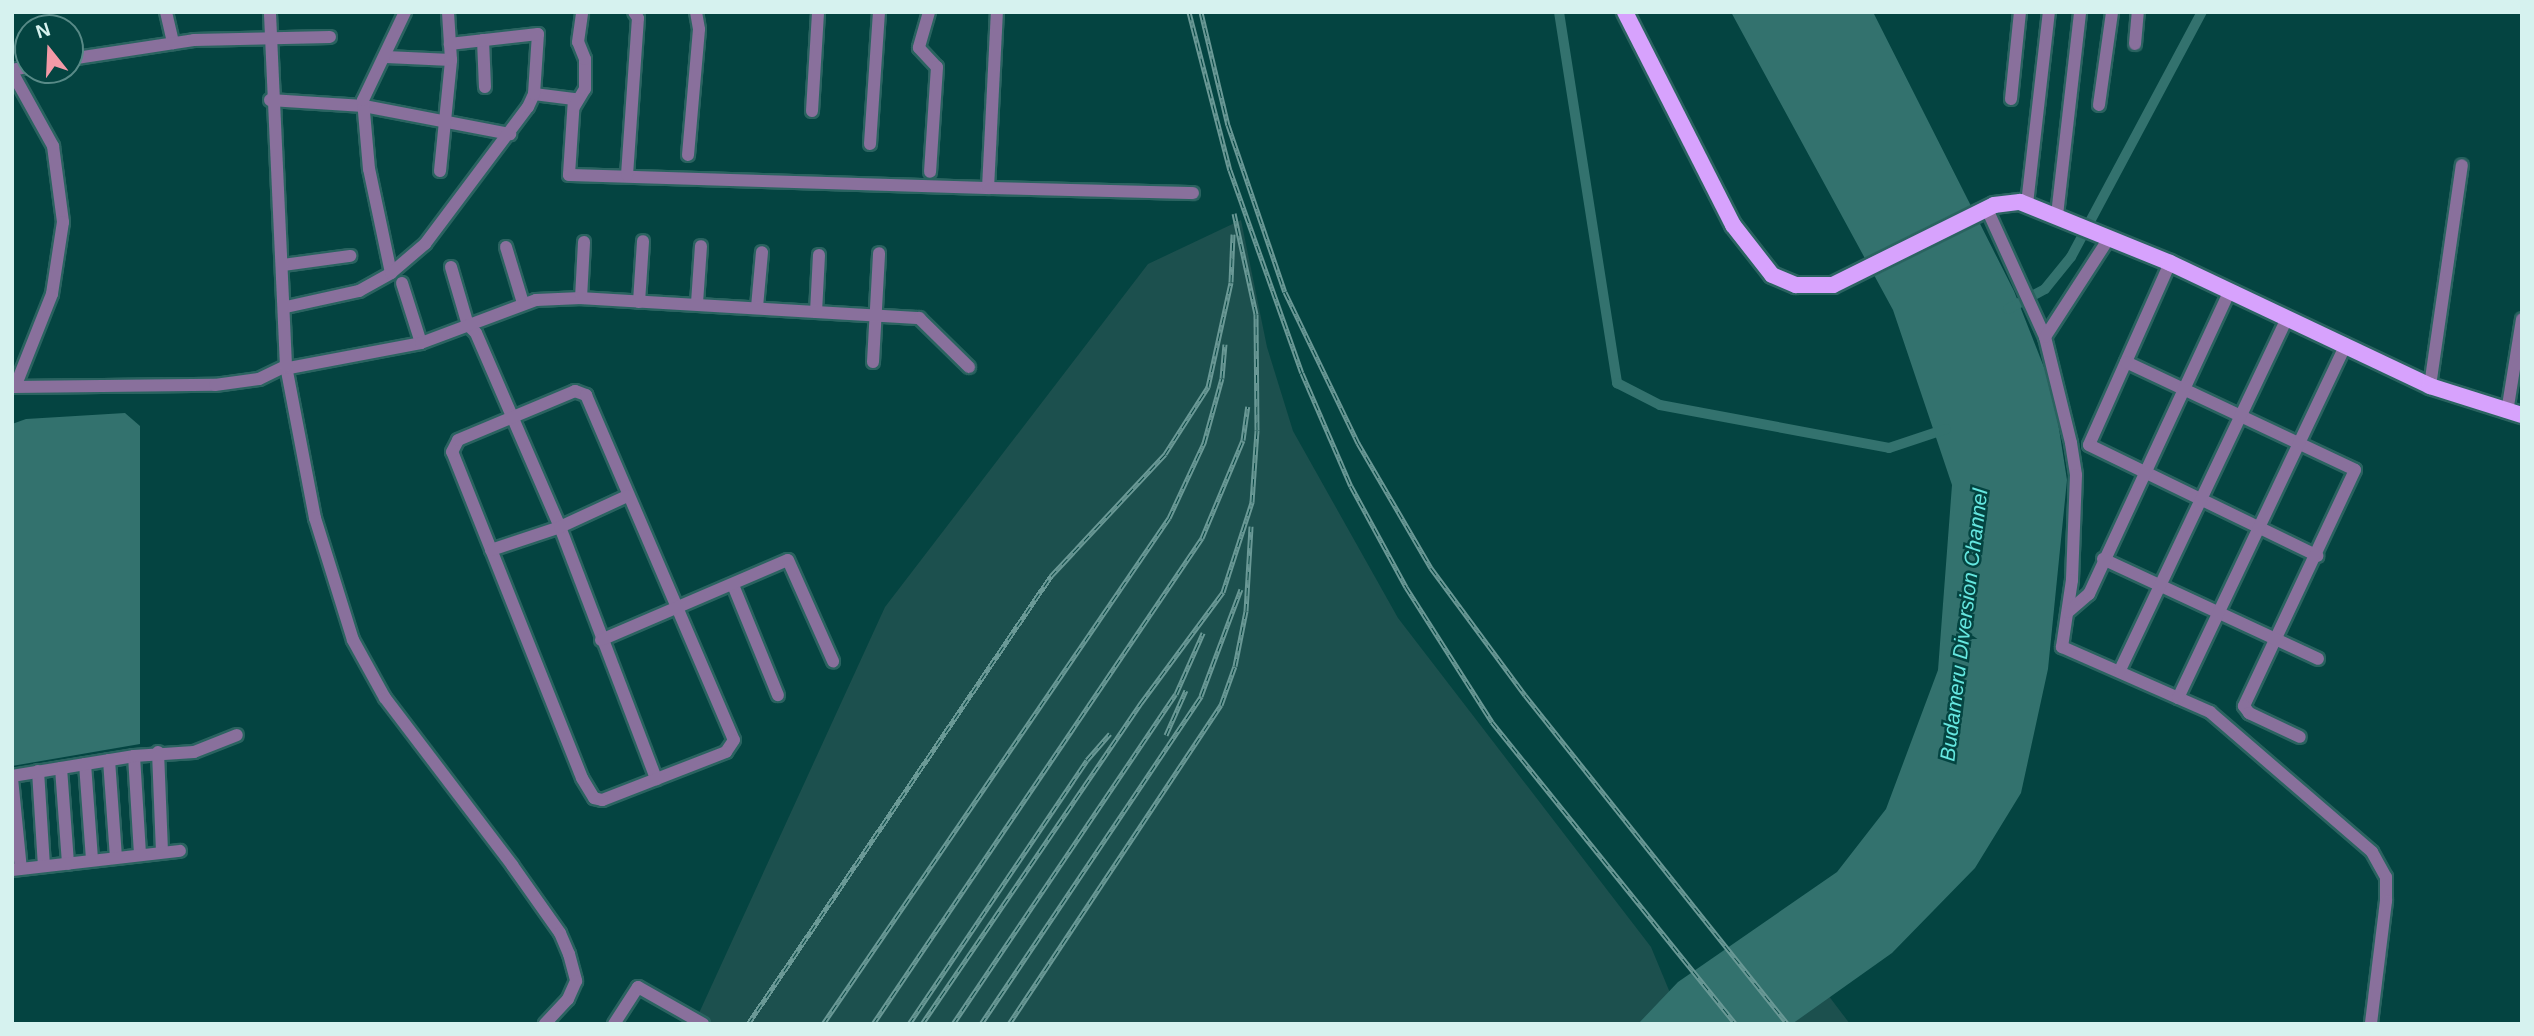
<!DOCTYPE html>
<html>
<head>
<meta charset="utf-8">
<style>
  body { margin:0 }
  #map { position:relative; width:2534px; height:1036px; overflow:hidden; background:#044441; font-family:Helvetica,sans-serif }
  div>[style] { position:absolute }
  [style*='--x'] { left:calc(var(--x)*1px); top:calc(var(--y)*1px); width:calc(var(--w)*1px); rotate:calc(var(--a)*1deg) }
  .built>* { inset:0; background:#1c504e }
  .water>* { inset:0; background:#33726e }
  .canal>* { height:10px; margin:-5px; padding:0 5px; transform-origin:5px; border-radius:5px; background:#33726e }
  .roads { filter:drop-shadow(2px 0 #2a6360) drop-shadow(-2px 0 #2a6360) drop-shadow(0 2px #2a6360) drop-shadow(0 -2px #2a6360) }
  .minor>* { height:12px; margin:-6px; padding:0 6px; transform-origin:6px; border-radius:6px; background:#89709c }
  .major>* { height:16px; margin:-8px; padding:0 8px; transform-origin:8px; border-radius:8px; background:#d7a2fd }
  .rail>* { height:5px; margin-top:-2.5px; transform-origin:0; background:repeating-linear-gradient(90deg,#044441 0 8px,#6a9996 0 16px); box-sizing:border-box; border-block:2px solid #6a9996 }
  span { translate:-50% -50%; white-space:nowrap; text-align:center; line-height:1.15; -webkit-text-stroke:5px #044441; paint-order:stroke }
  .water-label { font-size:21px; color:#65e7e0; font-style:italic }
  .frame { position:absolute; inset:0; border:14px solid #d6f2ef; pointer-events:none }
  .north { position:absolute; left:14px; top:14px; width:70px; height:70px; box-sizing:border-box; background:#044441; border:2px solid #588a87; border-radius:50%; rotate:342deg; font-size:19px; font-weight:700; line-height:28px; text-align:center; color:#d6f2ef }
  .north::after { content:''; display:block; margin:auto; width:24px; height:32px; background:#f39aa7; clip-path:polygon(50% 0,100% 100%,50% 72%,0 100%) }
</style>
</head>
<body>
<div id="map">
  <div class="built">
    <i style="clip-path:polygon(1241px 220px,1267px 347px,1293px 431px,1398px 618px,1651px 947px,1683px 1024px,694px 1024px,885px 607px,1148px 264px)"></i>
    <i style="clip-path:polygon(1828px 995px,1850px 1024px,1792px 1024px)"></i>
  </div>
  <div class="water">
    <i style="clip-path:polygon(1731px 12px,1873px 12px,2014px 291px,2053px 390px,2067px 480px,2048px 669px,2021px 793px,1975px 868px,1892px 953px,1792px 1024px,1638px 1024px,1678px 982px,1837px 872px,1886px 809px,1938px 670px,1952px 485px,1893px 310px)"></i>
    <i style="clip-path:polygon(125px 413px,140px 426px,140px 744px,12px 766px,12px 424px,26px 419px)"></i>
  </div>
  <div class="canal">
    <i style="--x:1559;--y:12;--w:376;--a:81.1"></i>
    <i style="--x:1617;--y:383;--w:48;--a:27.1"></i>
    <i style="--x:1660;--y:405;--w:233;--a:10.6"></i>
    <i style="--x:1889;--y:448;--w:60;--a:-18.4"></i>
    <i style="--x:2008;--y:309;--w:42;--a:-28.4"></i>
    <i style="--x:2045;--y:289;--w:41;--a:-50.9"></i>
    <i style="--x:2071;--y:257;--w:278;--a:-61.9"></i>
  </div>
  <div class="roads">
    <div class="minor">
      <i style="--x:166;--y:12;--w:32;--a:77"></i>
      <i style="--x:929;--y:12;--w:37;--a:106"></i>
      <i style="--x:919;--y:48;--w:26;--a:47"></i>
      <i style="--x:937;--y:67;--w:105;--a:93.8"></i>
      <i style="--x:483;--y:40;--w:47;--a:87.6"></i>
      <i style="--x:2135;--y:44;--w:32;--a:-85"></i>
      <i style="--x:386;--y:57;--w:65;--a:2.6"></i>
      <i style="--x:70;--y:59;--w:125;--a:-8.7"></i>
      <i style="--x:194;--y:40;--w:136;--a:-1.3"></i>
      <i style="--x:12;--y:70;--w:16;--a:-11"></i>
      <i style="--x:12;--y:72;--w:85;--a:61"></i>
      <i style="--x:53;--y:146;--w:77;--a:82.5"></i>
      <i style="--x:63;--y:222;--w:73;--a:98.7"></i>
      <i style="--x:52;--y:294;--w:100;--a:111.7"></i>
      <i style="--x:534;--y:94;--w:40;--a:7.1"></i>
      <i style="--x:574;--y:99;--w:76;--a:93.8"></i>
      <i style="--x:569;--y:175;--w:419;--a:1.8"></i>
      <i style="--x:988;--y:188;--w:176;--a:-87.1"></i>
      <i style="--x:2011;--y:99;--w:87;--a:-84.1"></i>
      <i style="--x:270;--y:100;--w:94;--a:3.7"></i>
      <i style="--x:364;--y:106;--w:149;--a:10.9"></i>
      <i style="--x:2099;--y:105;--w:94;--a:-82"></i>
      <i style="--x:574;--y:107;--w:21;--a:-59"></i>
      <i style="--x:585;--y:89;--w:30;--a:-90"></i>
      <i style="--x:585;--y:59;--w:18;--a:-112"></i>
      <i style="--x:578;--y:42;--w:30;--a:-82"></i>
      <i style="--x:812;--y:111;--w:99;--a:-86.5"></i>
      <i style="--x:870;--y:144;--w:132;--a:-86.1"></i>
      <i style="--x:688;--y:155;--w:126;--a:-85"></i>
      <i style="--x:699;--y:29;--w:17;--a:-100"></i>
      <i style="--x:440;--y:171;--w:112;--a:-84.3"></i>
      <i style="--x:451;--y:60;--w:48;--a:-93.6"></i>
      <i style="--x:627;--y:175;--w:157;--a:-86"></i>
      <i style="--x:638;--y:18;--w:7;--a:-124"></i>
      <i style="--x:988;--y:188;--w:205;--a:1.4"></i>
      <i style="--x:2027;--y:204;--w:193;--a:-83.5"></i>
      <i style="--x:1987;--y:209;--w:141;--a:65.6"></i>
      <i style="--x:2045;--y:337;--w:109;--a:76.2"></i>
      <i style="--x:2071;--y:443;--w:32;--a:81"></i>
      <i style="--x:2076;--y:475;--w:105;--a:92.2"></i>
      <i style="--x:2072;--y:580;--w:68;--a:98.5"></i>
      <i style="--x:2062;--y:647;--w:162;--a:23.7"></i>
      <i style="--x:2210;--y:712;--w:214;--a:40.8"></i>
      <i style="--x:2372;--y:852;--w:29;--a:61"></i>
      <i style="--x:2386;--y:877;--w:24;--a:90"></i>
      <i style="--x:2386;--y:901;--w:124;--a:97"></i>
      <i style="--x:2057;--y:215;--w:204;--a:-83.5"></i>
      <i style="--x:506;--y:247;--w:59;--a:73.1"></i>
      <i style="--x:2170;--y:263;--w:199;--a:114"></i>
      <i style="--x:2089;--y:445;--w:254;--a:25.9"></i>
      <i style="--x:283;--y:265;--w:68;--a:-7.7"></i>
      <i style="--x:451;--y:267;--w:60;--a:73.7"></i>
      <i style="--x:468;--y:325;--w:11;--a:45"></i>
      <i style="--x:476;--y:333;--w:211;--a:66.6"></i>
      <i style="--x:560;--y:527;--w:270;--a:69.1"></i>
      <i style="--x:391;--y:273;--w:106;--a:-101.9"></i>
      <i style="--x:369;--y:169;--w:69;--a:-95"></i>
      <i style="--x:363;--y:100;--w:98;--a:-64.5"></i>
      <i style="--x:402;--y:283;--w:63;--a:72.4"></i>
      <i style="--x:581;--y:298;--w:56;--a:-86.9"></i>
      <i style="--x:639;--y:302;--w:61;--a:-86.2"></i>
      <i style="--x:697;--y:303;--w:57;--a:-86"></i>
      <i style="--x:286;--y:307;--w:75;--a:-12.4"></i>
      <i style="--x:359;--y:291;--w:37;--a:-29"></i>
      <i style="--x:391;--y:273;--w:45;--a:-40.5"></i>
      <i style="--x:425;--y:244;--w:171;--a:-53.1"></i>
      <i style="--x:528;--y:107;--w:14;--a:-65"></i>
      <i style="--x:534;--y:94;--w:60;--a:-86.2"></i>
      <i style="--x:538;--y:34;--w:89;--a:173.5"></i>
      <i style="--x:757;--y:307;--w:55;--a:-84.8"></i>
      <i style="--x:816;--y:312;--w:57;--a:-87"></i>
      <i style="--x:2045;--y:337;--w:118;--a:-57.1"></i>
      <i style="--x:873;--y:362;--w:109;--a:-86.8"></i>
      <i style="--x:2126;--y:362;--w:253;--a:25.2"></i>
      <i style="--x:2355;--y:470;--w:261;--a:115.2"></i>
      <i style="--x:2244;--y:706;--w:9;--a:54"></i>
      <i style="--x:2249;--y:713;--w:56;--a:25.2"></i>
      <i style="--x:286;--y:366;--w:155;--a:79.2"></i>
      <i style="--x:315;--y:518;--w:128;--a:72.7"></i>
      <i style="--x:353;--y:640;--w:66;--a:61.1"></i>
      <i style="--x:385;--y:698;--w:210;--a:52.7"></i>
      <i style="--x:512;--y:865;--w:83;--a:54.8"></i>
      <i style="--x:560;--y:933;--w:23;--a:67"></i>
      <i style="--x:569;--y:954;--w:28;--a:75"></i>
      <i style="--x:576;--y:981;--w:20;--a:114"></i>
      <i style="--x:568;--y:999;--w:34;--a:133"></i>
      <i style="--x:289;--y:368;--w:134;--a:-10.7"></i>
      <i style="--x:421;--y:343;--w:123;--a:-20.5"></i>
      <i style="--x:536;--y:300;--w:45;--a:-2.5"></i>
      <i style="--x:581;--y:298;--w:339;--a:3.4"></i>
      <i style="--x:919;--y:318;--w:70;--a:44.4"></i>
      <i style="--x:2430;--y:386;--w:223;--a:-81.8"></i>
      <i style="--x:12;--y:387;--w:203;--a:-0.6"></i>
      <i style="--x:215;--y:385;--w:44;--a:-7.8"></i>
      <i style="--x:259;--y:379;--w:30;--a:-26"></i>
      <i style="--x:286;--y:366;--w:354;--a:-92.6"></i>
      <i style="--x:575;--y:391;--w:12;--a:20"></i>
      <i style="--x:586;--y:395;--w:375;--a:66.8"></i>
      <i style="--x:734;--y:740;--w:14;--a:124"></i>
      <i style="--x:726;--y:752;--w:133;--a:158.8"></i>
      <i style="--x:602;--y:800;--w:8;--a:-166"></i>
      <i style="--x:594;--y:798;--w:23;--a:-121"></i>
      <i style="--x:582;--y:778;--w:351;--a:-111.7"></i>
      <i style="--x:452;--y:452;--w:13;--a:-63"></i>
      <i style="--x:458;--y:440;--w:127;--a:-22.7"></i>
      <i style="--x:2507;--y:412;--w:94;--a:-80.8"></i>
      <i style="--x:491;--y:550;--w:73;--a:-18.4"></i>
      <i style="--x:560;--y:527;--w:74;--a:-24.8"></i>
      <i style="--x:2103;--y:559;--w:237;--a:24.9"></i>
      <i style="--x:733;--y:585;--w:119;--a:67.8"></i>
      <i style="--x:2068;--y:612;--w:28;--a:-41"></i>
      <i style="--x:2089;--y:594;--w:333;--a:-65.1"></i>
      <i style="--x:601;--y:640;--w:203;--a:-23.2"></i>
      <i style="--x:788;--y:560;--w:111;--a:66"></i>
      <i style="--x:2120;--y:670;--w:387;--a:-64.6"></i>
      <i style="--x:2178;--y:698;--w:386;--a:-64.6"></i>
      <i style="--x:158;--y:752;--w:100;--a:87.7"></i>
      <i style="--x:134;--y:756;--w:97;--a:86.5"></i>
      <i style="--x:109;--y:760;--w:97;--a:85.9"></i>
      <i style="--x:85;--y:764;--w:96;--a:85.8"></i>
      <i style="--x:61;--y:768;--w:96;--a:85.8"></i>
      <i style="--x:38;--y:771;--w:95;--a:86.4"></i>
      <i style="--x:12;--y:776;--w:124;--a:-9.3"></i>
      <i style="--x:134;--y:756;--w:60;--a:-3.8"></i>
      <i style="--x:194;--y:752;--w:46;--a:-21.6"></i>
      <i style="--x:12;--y:778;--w:91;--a:84.4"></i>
      <i style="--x:12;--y:870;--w:169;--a:-6.5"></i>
      <i style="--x:614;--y:1024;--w:44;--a:-57"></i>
      <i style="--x:638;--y:987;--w:75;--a:29.6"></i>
    </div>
    <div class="major">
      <i style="--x:1625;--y:12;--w:239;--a:63.1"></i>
      <i style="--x:1733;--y:225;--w:63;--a:52"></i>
      <i style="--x:1772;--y:275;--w:26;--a:23"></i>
      <i style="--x:1796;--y:285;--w:37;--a:0"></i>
      <i style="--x:1833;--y:285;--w:180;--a:-26.4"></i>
      <i style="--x:1994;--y:205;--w:26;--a:-7"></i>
      <i style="--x:2020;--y:202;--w:162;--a:22.1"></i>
      <i style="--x:2170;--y:263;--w:288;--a:25.3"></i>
      <i style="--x:2430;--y:386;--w:96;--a:17.5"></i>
    </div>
  </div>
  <div class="rail">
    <i style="--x:1189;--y:12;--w:163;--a:75.5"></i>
    <i style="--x:1230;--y:170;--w:215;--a:70.5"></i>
    <i style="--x:1302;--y:373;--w:123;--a:66.6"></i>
    <i style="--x:1351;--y:486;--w:115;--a:61.4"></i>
    <i style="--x:1406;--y:587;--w:160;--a:57.5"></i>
    <i style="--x:1492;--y:722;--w:388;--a:51.1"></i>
    <i style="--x:1201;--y:12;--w:116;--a:76.6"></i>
    <i style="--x:1228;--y:125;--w:176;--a:71.2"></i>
    <i style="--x:1285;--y:292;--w:168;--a:64.2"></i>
    <i style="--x:1358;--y:443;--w:145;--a:59.7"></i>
    <i style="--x:1431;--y:568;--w:158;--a:53.5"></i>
    <i style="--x:1525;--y:695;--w:421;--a:51.4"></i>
    <i style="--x:1166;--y:735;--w:49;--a:-66"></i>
    <i style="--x:748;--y:1024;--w:541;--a:-55.93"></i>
    <i style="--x:1051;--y:576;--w:167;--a:-46.9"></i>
    <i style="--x:1165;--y:454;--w:80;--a:-57.3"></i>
    <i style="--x:1208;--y:387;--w:107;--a:-77.6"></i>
    <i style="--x:1231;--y:282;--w:48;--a:-87.6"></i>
    <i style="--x:823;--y:1024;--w:613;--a:-55.64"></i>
    <i style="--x:1169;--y:518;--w:83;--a:-65"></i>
    <i style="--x:1204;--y:443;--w:67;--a:-74.5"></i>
    <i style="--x:1222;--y:378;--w:34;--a:-85"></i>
    <i style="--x:873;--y:1024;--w:587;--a:-55.9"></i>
    <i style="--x:1202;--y:538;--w:106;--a:-67.3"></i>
    <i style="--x:1243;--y:440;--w:34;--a:-82"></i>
    <i style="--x:909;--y:1024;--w:318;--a:-56"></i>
    <i style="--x:1087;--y:760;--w:35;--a:-49"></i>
    <i style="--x:922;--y:1024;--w:389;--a:-55.7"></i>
    <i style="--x:1141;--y:703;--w:138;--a:-53.5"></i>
    <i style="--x:1223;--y:592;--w:95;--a:-72.1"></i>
    <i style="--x:1252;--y:502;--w:72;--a:-86"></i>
    <i style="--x:1257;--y:430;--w:116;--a:-90.5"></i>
    <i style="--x:1256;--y:314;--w:103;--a:-102.3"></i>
    <i style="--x:953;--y:1024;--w:398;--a:-56"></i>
    <i style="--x:1176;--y:694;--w:67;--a:-66.1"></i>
    <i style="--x:981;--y:1024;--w:395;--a:-56.1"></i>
    <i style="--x:1201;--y:696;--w:114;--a:-69.5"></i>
    <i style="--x:1009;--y:1024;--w:383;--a:-56.4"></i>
    <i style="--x:1221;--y:705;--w:41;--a:-70.3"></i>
    <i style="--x:1235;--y:666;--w:56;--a:-78.7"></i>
    <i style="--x:1246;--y:611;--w:85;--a:-86.6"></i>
  </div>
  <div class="water-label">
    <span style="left:1964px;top:625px;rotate:-83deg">Budameru Diversion Channel</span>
  </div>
  <div class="frame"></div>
  <div class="north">N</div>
</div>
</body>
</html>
